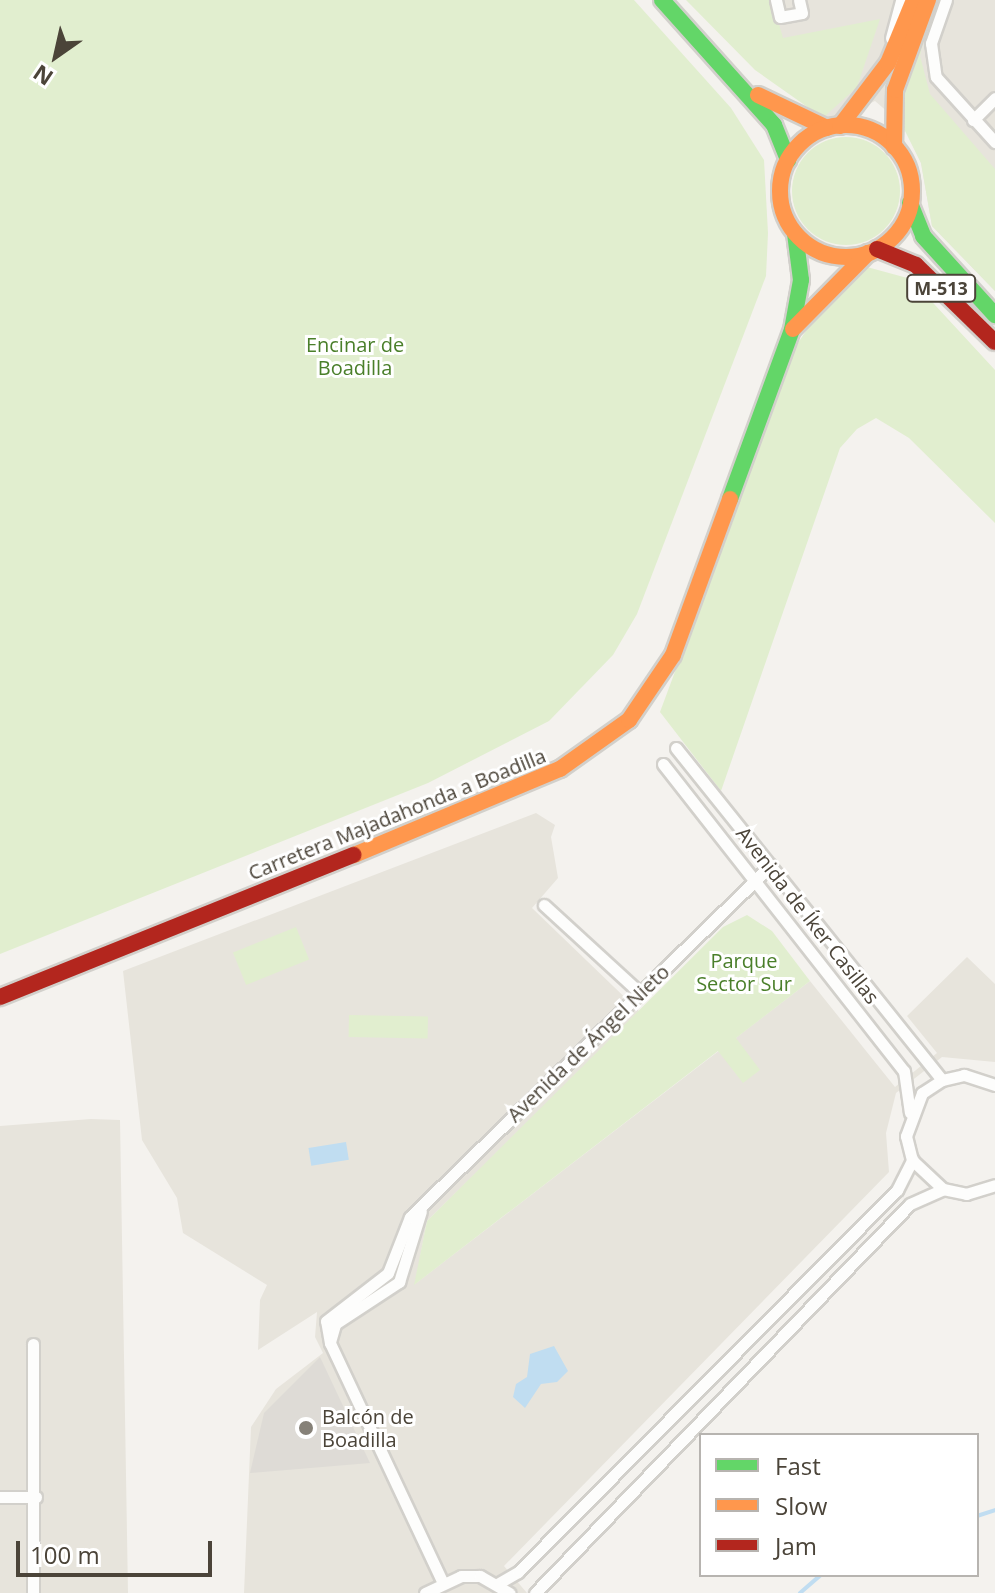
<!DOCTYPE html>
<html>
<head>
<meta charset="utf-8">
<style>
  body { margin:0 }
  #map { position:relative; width:995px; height:1593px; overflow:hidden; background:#f4f2ee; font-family:"Open Sans",sans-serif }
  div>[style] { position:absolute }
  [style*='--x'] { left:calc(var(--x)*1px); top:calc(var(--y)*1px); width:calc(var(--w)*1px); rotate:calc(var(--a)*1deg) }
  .residential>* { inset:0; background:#e7e4dc }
  .green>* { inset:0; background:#e1eecf; transform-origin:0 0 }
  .round { border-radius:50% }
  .water>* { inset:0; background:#c0ddf1; transform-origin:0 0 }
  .stream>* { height:4px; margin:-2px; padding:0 2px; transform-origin:2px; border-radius:2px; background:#c0ddf1 }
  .building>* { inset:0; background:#dedbd6 }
  .roads { filter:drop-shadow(2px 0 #d2d0cb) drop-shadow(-2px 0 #d2d0cb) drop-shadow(0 2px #d2d0cb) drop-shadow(0 -2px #d2d0cb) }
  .street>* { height:11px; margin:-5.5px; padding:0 5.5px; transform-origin:5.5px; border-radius:5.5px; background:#fdfdfc }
  .fast>* { height:16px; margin:-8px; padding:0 8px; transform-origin:8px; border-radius:8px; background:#63d668 }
  .slow>* { height:16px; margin:-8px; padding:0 8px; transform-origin:8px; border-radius:8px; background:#ff974d }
  .slow>.ring { margin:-8px; padding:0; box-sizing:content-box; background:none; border:16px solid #ff974d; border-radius:50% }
  .jam>* { height:16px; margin:-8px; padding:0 8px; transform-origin:8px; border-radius:8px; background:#b3261e }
  .dots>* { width:22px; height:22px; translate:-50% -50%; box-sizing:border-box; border:4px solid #fff; border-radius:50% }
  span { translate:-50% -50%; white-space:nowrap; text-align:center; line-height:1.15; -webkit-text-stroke:6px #fff; paint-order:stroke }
  .shield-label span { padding:2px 6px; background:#fff; border:2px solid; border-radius:6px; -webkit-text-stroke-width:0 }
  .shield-label { font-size:18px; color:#4b4439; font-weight:700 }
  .park-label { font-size:20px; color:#4a7f2a }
  .street-label { font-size:20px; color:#4b4439 }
  .poi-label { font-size:20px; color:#4b4439 }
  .left { translate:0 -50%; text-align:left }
  .legend { position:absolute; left:699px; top:1433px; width:280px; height:144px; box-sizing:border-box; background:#fff; border:2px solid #b7b4b0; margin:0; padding:10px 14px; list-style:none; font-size:24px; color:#4b4439 }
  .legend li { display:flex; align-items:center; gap:16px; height:40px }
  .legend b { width:40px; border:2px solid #b7b4b0 }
  .north { position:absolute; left:16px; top:16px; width:80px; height:80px; -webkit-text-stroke:6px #fff; paint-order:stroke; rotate:214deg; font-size:22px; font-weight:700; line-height:32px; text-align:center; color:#4b4439 }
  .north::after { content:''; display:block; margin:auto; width:28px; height:36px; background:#4b4439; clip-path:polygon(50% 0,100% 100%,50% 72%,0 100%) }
  .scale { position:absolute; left:16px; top:1541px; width:196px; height:36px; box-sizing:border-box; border:4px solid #4b4439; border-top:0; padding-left:10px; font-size:24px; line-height:28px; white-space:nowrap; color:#4b4439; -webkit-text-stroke:6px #fff; paint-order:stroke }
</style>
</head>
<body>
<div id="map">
  <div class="residential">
    <i style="clip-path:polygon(735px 0,995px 0,995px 291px,932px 226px,921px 163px,903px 125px,875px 101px,837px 119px,823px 118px)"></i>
    <i style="clip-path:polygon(536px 813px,555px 825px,551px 837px,558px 878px,532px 908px,640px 1012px,427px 1221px,415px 1284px,810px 981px,895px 1087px,937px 1053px,907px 1016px,967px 957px,995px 984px,995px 1062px,942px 1057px,896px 1093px,886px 1133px,889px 1172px,504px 1566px,527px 1593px,244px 1593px,251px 1427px,276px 1389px,323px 1353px,315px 1337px,317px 1312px,258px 1350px,260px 1300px,267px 1285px,183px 1233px,177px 1198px,142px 1140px,123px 971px)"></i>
    <i style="clip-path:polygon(91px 1119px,120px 1120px,128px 1593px,0 1593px,0 1126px)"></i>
  </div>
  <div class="green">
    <i style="clip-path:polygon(0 0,634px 0,731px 108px,764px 160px,768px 233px,766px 276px,637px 614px,613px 655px,549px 721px,428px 783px,0 954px)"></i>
    <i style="clip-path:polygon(686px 0,772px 0,783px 38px,880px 19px,857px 87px,823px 118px,755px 70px)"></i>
    <i style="clip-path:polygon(925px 34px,920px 56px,930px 94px,995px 169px,995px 291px,932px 226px,921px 163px,899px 119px,900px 98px)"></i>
    <i class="round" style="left:792px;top:137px;width:108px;height:108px"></i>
    <i style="clip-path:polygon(867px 267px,911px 279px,995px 370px,995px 523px,909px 438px,876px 418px,857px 429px,840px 448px,721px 791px,660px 712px,796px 346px,830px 294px)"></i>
    <i style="clip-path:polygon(747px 915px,772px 931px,810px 981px,736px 1038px,760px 1070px,743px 1083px,718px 1051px,414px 1285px,427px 1221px,723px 927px)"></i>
    <i style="left:296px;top:927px;width:35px;height:68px;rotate:68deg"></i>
    <i style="left:349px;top:1015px;width:79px;height:22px;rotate:1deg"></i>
  </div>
  <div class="water">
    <i style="left:346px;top:1142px;width:18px;height:38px;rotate:81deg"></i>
    <i style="clip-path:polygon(554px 1346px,568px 1371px,557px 1382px,541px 1384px,525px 1408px,513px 1397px,516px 1384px,527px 1377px,530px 1354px)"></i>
  </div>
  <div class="stream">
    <i style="--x:977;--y:1516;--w:19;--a:-18"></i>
    <i style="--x:800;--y:1593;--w:28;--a:-41"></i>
  </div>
  <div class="building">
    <i style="clip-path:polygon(320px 1357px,370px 1463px,250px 1473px,264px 1413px)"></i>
  </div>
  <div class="roads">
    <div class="street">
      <i style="--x:776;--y:0;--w:17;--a:77"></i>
      <i style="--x:780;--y:17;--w:22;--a:-10"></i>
      <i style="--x:802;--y:13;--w:13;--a:-103"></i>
      <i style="--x:946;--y:0;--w:46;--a:109.2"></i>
      <i style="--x:931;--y:43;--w:34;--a:82"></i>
      <i style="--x:936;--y:77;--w:88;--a:47.8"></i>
      <i style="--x:891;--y:38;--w:39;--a:-75"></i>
      <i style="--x:973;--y:120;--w:31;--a:-45"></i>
      <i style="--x:676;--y:748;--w:425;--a:51.3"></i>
      <i style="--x:663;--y:764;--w:390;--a:51.9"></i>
      <i style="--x:904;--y:1071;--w:42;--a:81.9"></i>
      <i style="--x:544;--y:905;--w:129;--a:42.5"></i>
      <i style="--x:995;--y:1085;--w:33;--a:-162"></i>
      <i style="--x:964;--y:1075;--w:23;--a:167"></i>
      <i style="--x:942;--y:1080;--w:24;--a:147"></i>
      <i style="--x:922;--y:1093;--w:46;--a:110.4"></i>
      <i style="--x:906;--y:1136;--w:25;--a:76"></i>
      <i style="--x:912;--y:1160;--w:42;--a:43.1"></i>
      <i style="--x:943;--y:1189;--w:24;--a:12"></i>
      <i style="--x:966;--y:1194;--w:30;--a:-17"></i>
      <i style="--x:330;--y:1342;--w:19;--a:-74"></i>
      <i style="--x:335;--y:1324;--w:77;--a:-33.3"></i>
      <i style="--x:399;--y:1282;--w:74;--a:-72.8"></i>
      <i style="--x:0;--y:1497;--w:36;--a:0"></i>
      <i style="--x:442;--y:1581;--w:263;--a:-115.2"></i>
      <i style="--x:330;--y:1343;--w:22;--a:-100"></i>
      <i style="--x:326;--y:1321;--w:78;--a:-37.7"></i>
      <i style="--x:388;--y:1273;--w:60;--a:-68.6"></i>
      <i style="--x:410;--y:1217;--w:504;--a:-44.28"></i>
      <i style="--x:499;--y:1583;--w:22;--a:-30"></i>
      <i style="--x:518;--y:1572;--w:538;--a:-45.23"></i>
      <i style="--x:897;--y:1190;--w:34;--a:-63"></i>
      <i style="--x:33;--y:1593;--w:249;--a:-90"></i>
      <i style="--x:425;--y:1593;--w:40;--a:-25"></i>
      <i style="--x:461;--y:1576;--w:19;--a:0"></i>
      <i style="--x:480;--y:1576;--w:34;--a:30"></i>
      <i style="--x:535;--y:1593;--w:540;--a:-46.05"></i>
      <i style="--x:910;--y:1204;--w:36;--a:-24"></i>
    </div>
    <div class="fast">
      <i style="--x:662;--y:0;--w:168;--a:48.1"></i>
      <i style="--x:774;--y:125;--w:38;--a:68"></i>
      <i style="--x:910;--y:203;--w:35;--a:68"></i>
      <i style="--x:923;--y:236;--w:107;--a:47.7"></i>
      <i style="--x:730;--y:499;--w:180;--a:-69.9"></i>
      <i style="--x:792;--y:330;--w:51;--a:-79.8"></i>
      <i style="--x:801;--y:280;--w:47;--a:-97.3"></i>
    </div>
    <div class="slow">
      <i style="--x:758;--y:95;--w:76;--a:25.6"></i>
      <i class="ring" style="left:780px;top:125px;width:116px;height:116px"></i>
      <i style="--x:840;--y:126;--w:79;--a:-52.7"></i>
      <i style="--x:888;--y:63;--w:68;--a:-67.6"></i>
      <i style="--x:894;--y:147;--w:57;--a:-89"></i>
      <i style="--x:895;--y:90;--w:96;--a:-69.9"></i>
      <i style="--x:793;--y:329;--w:107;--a:-45.4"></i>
      <i style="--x:354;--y:855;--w:223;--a:-22.7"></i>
      <i style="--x:560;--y:769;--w:85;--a:-35.4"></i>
      <i style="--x:629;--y:720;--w:78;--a:-55.9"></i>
      <i style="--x:673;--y:655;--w:166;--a:-69.9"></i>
    </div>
    <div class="jam">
      <i style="--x:877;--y:249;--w:42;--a:22.3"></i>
      <i style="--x:916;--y:265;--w:110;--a:44.3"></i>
      <i style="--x:0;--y:997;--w:381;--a:-21.9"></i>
    </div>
  </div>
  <div class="dots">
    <i style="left:306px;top:1428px;background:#868178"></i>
  </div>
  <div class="shield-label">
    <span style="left:941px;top:288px">M-513</span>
  </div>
  <div class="park-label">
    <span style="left:355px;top:356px">Encinar de<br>Boadilla</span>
    <span style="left:744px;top:972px">Parque<br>Sector Sur</span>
  </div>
  <div class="street-label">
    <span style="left:397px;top:814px;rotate:-22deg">Carretera Majadahonda a Boadilla</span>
    <span style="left:808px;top:915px;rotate:52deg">Avenida de Íker Casillas</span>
    <span style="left:588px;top:1043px;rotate:-44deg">Avenida de Ángel Nieto</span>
  </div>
  <div class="poi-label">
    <span class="left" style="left:322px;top:1428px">Balcón de<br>Boadilla</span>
  </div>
  <ul class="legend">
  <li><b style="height:10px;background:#63d668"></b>Fast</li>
  <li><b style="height:10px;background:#ff974d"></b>Slow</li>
  <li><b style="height:10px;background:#b3261e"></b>Jam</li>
  </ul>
  <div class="north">N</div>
  <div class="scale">100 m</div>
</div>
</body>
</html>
